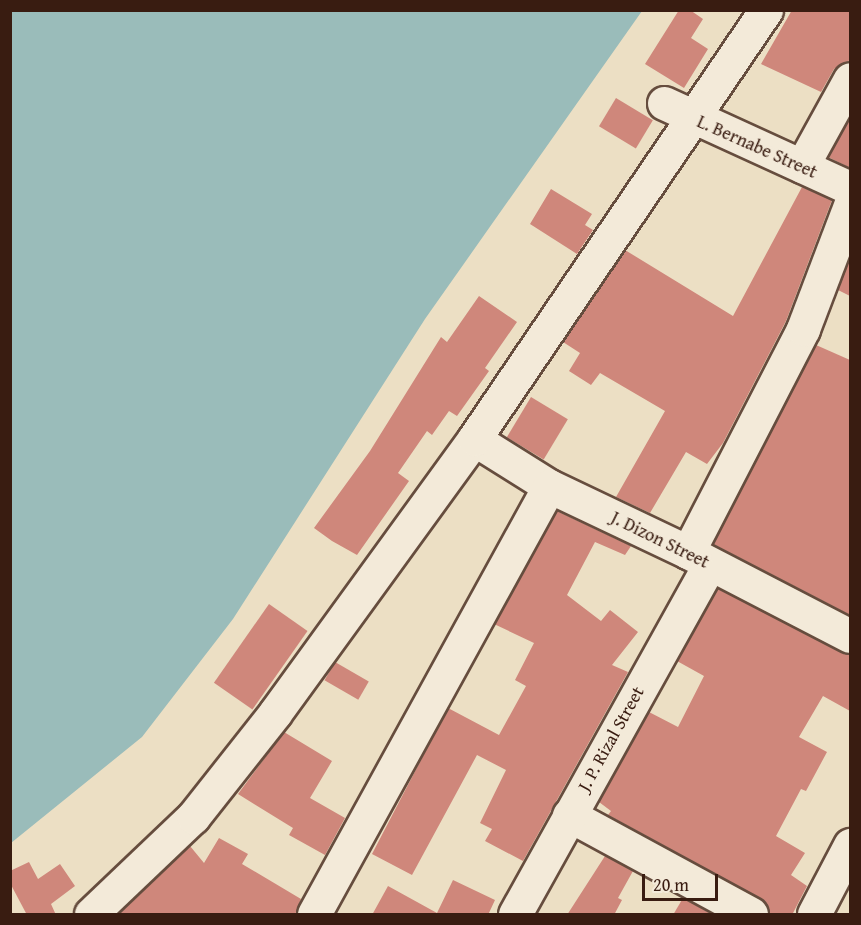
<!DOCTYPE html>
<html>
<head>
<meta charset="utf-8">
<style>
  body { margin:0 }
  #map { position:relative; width:861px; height:925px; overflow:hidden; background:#ecdfc4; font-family:"Gentium Book Plus",serif }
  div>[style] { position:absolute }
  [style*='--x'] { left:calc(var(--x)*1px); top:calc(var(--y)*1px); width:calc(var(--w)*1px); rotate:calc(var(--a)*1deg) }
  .water>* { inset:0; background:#9abcba }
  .building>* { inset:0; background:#cf877b; transform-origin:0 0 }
  .roads { filter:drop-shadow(2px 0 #664d3e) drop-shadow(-2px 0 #664d3e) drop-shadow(0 2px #664d3e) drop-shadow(0 -2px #664d3e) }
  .minor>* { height:33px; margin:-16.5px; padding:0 16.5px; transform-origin:16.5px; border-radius:16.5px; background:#f3ead9 }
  span { translate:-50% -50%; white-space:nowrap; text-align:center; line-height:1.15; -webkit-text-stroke:6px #f3ead9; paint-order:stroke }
  .street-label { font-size:18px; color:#391c11 }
  .frame { position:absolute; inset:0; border:12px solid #391c11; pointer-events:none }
  .scale { position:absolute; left:642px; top:874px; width:76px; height:27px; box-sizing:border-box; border:3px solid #391c11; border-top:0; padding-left:8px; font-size:18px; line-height:21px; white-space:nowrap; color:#391c11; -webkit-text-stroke:4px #f3ead9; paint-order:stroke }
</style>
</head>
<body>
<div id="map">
  <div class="water">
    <i style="clip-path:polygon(11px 10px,642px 11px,425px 319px,233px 619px,142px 737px,11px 843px)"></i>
  </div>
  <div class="building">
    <i style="clip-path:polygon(679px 10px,690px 10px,703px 19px,691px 38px,708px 49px,684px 88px,645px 64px)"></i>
    <i style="clip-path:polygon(792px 10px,850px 10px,850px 60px,834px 69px,821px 92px,761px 64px)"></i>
    <i style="left:616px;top:98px;width:43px;height:33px;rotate:31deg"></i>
    <i style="clip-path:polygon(850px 117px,850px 168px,828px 157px)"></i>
    <i style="clip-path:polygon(802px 187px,832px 200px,786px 321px,723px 443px,707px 464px,686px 452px,650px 513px,616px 497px,665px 411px,600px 373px,591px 385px,569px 371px,580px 353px,563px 342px,625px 250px,733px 316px)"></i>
    <i style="clip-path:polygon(551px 189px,592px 214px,585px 225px,593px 230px,577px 254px,530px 224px)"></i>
    <i style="clip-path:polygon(850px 257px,850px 296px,838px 290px)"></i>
    <i style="clip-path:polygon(479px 296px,517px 322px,485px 368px,489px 371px,457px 416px,449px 411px,432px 435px,427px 431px,398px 473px,409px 481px,357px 555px,332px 541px,314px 528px,370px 451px,441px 337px,447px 342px)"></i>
    <i style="clip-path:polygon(816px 345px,850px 360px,850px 615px,713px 544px)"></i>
    <i style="left:531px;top:397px;width:43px;height:47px;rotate:31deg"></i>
    <i style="clip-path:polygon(557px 511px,631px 546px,625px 555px,595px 542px,567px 595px,601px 621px,610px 610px,638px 632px,612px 665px,628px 672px,523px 861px,485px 841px,492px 829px,480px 823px,506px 770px,477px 755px,412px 875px,372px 854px,448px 708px,499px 735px,526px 686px,515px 680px,534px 643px,494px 624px)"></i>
    <i style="clip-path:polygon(717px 588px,850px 655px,850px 711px,823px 696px,799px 737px,827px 752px,806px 791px,801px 789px,776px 836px,805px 853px,791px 875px,807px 886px,792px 915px,770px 915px,760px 898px,608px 815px,611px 811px,599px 802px,649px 712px,678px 727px,704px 676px,677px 661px)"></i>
    <i style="left:269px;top:604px;width:47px;height:96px;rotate:35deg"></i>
    <i style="left:335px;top:662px;width:39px;height:21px;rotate:30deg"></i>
    <i style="clip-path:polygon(284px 732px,332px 761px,310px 798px,345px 818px,325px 855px,289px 835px,293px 828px,238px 794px)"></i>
    <i style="clip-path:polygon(219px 838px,248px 854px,242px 864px,301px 899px,295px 915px,118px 915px,190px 846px,204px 863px)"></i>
    <i style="clip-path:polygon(605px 856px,633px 871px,618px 898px,622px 900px,614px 915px,567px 915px)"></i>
    <i style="clip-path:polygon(29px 862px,38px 879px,60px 864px,75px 886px,51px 904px,56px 915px,27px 915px,10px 883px,10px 871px)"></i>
    <i style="clip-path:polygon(453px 880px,495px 900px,488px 915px,372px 915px,388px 886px,437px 913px)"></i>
    <i style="clip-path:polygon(683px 898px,713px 915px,673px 915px)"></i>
  </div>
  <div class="roads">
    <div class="minor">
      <i style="--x:664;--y:103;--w:205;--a:24.6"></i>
      <i style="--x:802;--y:166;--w:99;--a:-61.1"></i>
      <i style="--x:474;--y:439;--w:89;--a:32.1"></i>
      <i style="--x:549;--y:486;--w:154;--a:25.4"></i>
      <i style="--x:688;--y:552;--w:182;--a:27.4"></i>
      <i style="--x:688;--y:552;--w:251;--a:-62.7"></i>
      <i style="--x:803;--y:329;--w:133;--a:-69.2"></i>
      <i style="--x:569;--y:815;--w:207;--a:28.5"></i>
      <i style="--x:91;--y:914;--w:141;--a:-43.6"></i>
      <i style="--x:193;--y:817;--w:132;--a:-51.7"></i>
      <i style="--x:275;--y:713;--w:339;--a:-54"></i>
      <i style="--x:474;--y:439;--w:519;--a:-55.76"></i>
      <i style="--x:314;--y:914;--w:488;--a:-61.2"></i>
      <i style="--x:515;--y:914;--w:399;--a:-60.9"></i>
      <i style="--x:814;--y:914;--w:78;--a:-62.4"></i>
    </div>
  </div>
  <div class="street-label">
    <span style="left:757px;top:147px;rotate:24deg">L. Bernabe Street</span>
    <span style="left:660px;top:540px;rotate:26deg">J. Dizon Street</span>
    <span style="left:611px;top:739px;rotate:-61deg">J. P. Rizal Street</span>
  </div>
  <div class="frame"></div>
  <div class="scale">20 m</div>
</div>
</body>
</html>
